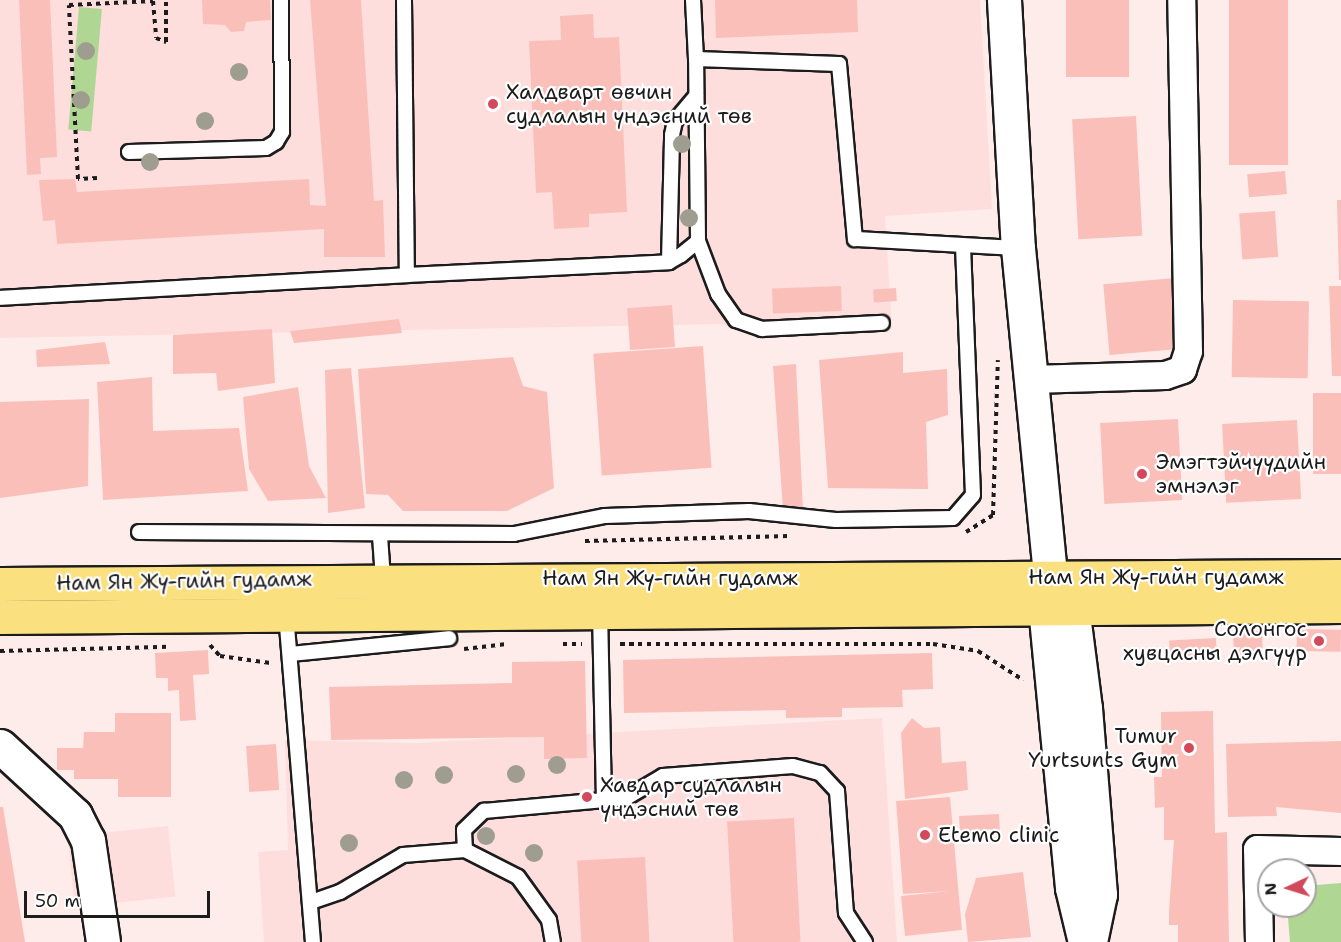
<!DOCTYPE html>
<html>
<head>
<meta charset="utf-8">
<style>
  body { margin:0 }
  #map { position:relative; width:1341px; height:942px; overflow:hidden; background:#feecea; font-family:"Shantell Sans",sans-serif }
  div>[style] { position:absolute }
  [style*='--x'] { left:calc(var(--x)*1px); top:calc(var(--y)*1px); width:calc(var(--w)*1px); rotate:calc(var(--a)*1deg) }
  .built>* { inset:0; background:#fddedc; transform-origin:0 0 }
  .green>* { inset:0; background:#afd793; transform-origin:0 0 }
  .building>* { inset:0; background:#fbbfba; transform-origin:0 0 }
  .path>* { height:4px; margin-top:-2px; transform-origin:0; background:repeating-linear-gradient(90deg,#1c1c1c 0 4.5px,transparent 0 9px) }
  .roads { filter:drop-shadow(2px 0 #1c1c1c) drop-shadow(-2px 0 #1c1c1c) drop-shadow(0 2px #1c1c1c) drop-shadow(0 -2px #1c1c1c) }
  .lane>* { height:14px; margin:-7px; padding:0 7px; transform-origin:7px; border-radius:7px; background:#fff }
  .street>* { height:27px; margin:-13.5px; padding:0 13.5px; transform-origin:13.5px; border-radius:13.5px; background:#fff }
  .secondary>* { height:33px; margin:-16.5px; padding:0 16.5px; transform-origin:16.5px; border-radius:16.5px; background:#fff }
  .primary>* { height:33px; margin:-16.5px; padding:0 16.5px; transform-origin:16.5px; border-radius:16.5px; background:#fbe080 }
  .trees>* { width:18px; height:18px; margin:-9px; border-radius:50%; background:#9e9d90 }
  .dots>* { width:16px; height:16px; translate:-50% -50%; box-sizing:border-box; border:3px solid #fff; border-radius:50% }
  span { translate:-50% -50%; white-space:nowrap; text-align:center; line-height:1.15; -webkit-text-stroke:4.5px #fff; paint-order:stroke }
  .poi-label { font-size:21px; color:#1c1c1c }
  .left { translate:0 -50%; text-align:left }
  .right { translate:-100% -50%; text-align:right }
  .street-label { font-size:21px; color:#1c1c1c }
  .north { position:absolute; left:1257px; top:858px; width:60px; height:60px; box-sizing:border-box; background:#fff; border:2px solid #a4a4a4; border-radius:50%; rotate:266deg; font-size:16px; font-weight:700; line-height:24px; text-align:center; color:#1c1c1c }
  .north::after { content:''; display:block; margin:auto; width:21px; height:27px; background:#d1495b; clip-path:polygon(50% 0,100% 100%,50% 72%,0 100%) }
  .scale { position:absolute; left:24px; top:891px; width:186px; height:27px; box-sizing:border-box; border:3px solid #1c1c1c; border-top:0; padding-left:8px; font-size:18px; line-height:21px; white-space:nowrap; color:#1c1c1c; -webkit-text-stroke:4px #fff; paint-order:stroke }
</style>
</head>
<body>
<div id="map">
  <div class="built">
    <i style="clip-path:polygon(0 0,980px 0,992px 209px,885px 216px,892px 329px,771px 338px,720px 324px,0 338px)"></i>
    <i style="clip-path:polygon(882px 718px,897px 942px,264px 942px,258px 852px,288px 850px,285px 740px,415px 743px)"></i>
    <i style="left:168px;top:826px;width:71px;height:101px;rotate:84deg"></i>
  </div>
  <div class="green">
    <i style="left:79px;top:7px;width:23px;height:123px;rotate:5deg"></i>
    <i style="clip-path:polygon(1341px 883px,1341px 942px,1290px 942px,1287px 906px,1305px 906px,1305px 886px)"></i>
  </div>
  <div class="building">
    <i style="clip-path:polygon(19px 0,50px 0,57px 157px,40px 158px,41px 174px,27px 175px)"></i>
    <i style="clip-path:polygon(202px 0,270px 0,271px 20px,246px 22px,244px 31px,231px 32px,225px 25px,203px 24px)"></i>
    <i style="clip-path:polygon(310px 0,361px 0,374px 201px,383px 200px,385px 257px,324px 257px,324px 229px,57px 244px,55px 220px,43px 221px,39px 180px,75px 179px,77px 192px,309px 179px,310px 205px,326px 206px)"></i>
    <i style="clip-path:polygon(715px 0,857px 0,858px 32px,716px 38px)"></i>
    <i style="left:1066px;top:0;width:63px;height:77px"></i>
    <i style="left:1229px;top:0;width:59px;height:165px"></i>
    <i style="clip-path:polygon(593px 14px,594px 38px,619px 37px,627px 212px,589px 214px,589px 227px,554px 229px,552px 192px,536px 193px,529px 41px,561px 40px,560px 16px)"></i>
    <i style="left:1136px;top:116px;width:120px;height:64px;rotate:87deg"></i>
    <i style="left:1285px;top:171px;width:23px;height:38px;rotate:85deg"></i>
    <i style="clip-path:polygon(1337px 200px,1341px 200px,1341px 280px,1339px 280px)"></i>
    <i style="left:1275px;top:211px;width:46px;height:36px;rotate:86deg"></i>
    <i style="left:1175px;top:278px;width:71px;height:72px;rotate:85deg"></i>
    <i style="left:841px;top:286px;width:25px;height:69px;rotate:88deg"></i>
    <i style="clip-path:polygon(1329px 286px,1341px 286px,1341px 376px,1332px 376px)"></i>
    <i style="left:896px;top:288px;width:13px;height:23px;rotate:86deg"></i>
    <i style="left:1233px;top:300px;width:76px;height:77px;rotate:1deg"></i>
    <i style="left:672px;top:305px;width:42px;height:45px;rotate:86deg"></i>
    <i style="clip-path:polygon(399px 319px,402px 333px,294px 343px,290px 331px)"></i>
    <i style="clip-path:polygon(272px 329px,275px 383px,218px 391px,216px 373px,173px 374px,173px 335px)"></i>
    <i style="clip-path:polygon(105px 342px,110px 364px,37px 367px,36px 350px)"></i>
    <i style="left:703px;top:346px;width:122px;height:110px;rotate:86deg"></i>
    <i style="clip-path:polygon(903px 352px,903px 373px,947px 369px,948px 415px,926px 422px,928px 489px,828px 488px,819px 360px)"></i>
    <i style="clip-path:polygon(513px 357px,523px 386px,547px 392px,554px 488px,507px 511px,403px 511px,388px 495px,366px 494px,358px 369px)"></i>
    <i style="clip-path:polygon(796px 364px,803px 510px,783px 510px,773px 366px)"></i>
    <i style="clip-path:polygon(351px 368px,365px 508px,328px 513px,325px 370px)"></i>
    <i style="clip-path:polygon(152px 377px,153px 431px,239px 428px,248px 491px,103px 500px,97px 382px)"></i>
    <i style="clip-path:polygon(298px 387px,309px 466px,326px 498px,268px 501px,249px 469px,243px 397px)"></i>
    <i style="left:1341px;top:393px;width:81px;height:28px;rotate:90deg"></i>
    <i style="clip-path:polygon(89px 399px,88px 486px,0 498px,0 402px)"></i>
    <i style="left:1178px;top:419px;width:81px;height:78px;rotate:87deg"></i>
    <i style="left:1297px;top:420px;width:79px;height:75px;rotate:87deg"></i>
    <i style="left:1297px;top:629px;width:44px;height:22px;rotate:1deg"></i>
    <i style="left:1262px;top:631px;width:25px;height:29px;rotate:88deg"></i>
    <i style="left:1216px;top:638px;width:17px;height:47px;rotate:87deg"></i>
    <i style="clip-path:polygon(208px 650px,209px 674px,193px 675px,196px 720px,180px 721px,179px 690px,168px 691px,168px 678px,156px 678px,155px 653px)"></i>
    <i style="clip-path:polygon(932px 653px,933px 689px,902px 690px,903px 707px,842px 708px,842px 717px,786px 718px,786px 710px,624px 713px,623px 660px)"></i>
    <i style="clip-path:polygon(585px 661px,587px 758px,544px 759px,544px 737px,331px 740px,329px 687px,512px 683px,512px 662px)"></i>
    <i style="clip-path:polygon(1213px 711px,1215px 833px,1227px 832px,1229px 942px,1178px 942px,1178px 925px,1169px 925px,1169px 911px,1174px 840px,1164px 840px,1164px 807px,1155px 808px,1154px 777px,1162px 777px,1161px 712px)"></i>
    <i style="clip-path:polygon(115px 713px,171px 713px,171px 797px,118px 797px,118px 779px,74px 779px,74px 770px,57px 770px,57px 748px,83px 748px,84px 732px,115px 732px)"></i>
    <i style="clip-path:polygon(912px 718px,924px 728px,940px 727px,942px 763px,966px 761px,968px 790px,905px 799px,901px 733px)"></i>
    <i style="clip-path:polygon(1341px 741px,1341px 813px,1276px 807px,1277px 816px,1228px 817px,1226px 744px)"></i>
    <i style="left:276px;top:744px;width:46px;height:30px;rotate:86deg"></i>
    <i style="clip-path:polygon(950px 797px,962px 930px,905px 936px,901px 896px,950px 891px,903px 894px,896px 801px)"></i>
    <i style="clip-path:polygon(0 807px,3px 807px,25px 942px,0 942px)"></i>
    <i style="left:999px;top:814px;width:20px;height:40px;rotate:87deg"></i>
    <i style="left:794px;top:818px;width:124px;height:67px;rotate:87deg"></i>
    <i style="left:645px;top:857px;width:85px;height:68px;rotate:87deg"></i>
    <i style="clip-path:polygon(1023px 872px,1031px 937px,968px 942px,965px 914px,976px 878px)"></i>
  </div>
  <div class="path">
    <i style="--x:97;--y:178;--w:19;--a:177"></i>
    <i style="--x:78;--y:179;--w:174;--a:-93"></i>
    <i style="--x:69;--y:5;--w:84;--a:-2.7"></i>
    <i style="--x:153;--y:1;--w:37;--a:85"></i>
    <i style="--x:156;--y:38;--w:11;--a:22"></i>
    <i style="--x:166;--y:42;--w:42;--a:-90"></i>
    <i style="--x:966;--y:532;--w:32;--a:-32"></i>
    <i style="--x:993;--y:515;--w:155;--a:-88.2"></i>
    <i style="--x:585;--y:541;--w:203;--a:-1.4"></i>
    <i style="--x:563;--y:644;--w:19;--a:0"></i>
    <i style="--x:620;--y:644;--w:313;--a:0"></i>
    <i style="--x:933;--y:644;--w:46;--a:8.8"></i>
    <i style="--x:978;--y:651;--w:54;--a:32.8"></i>
    <i style="--x:210;--y:645;--w:15;--a:48"></i>
    <i style="--x:220;--y:656;--w:51;--a:7.8"></i>
    <i style="--x:464;--y:649;--w:43;--a:-6.6"></i>
    <i style="--x:0;--y:651;--w:169;--a:-1.4"></i>
  </div>
  <div class="roads">
    <div class="lane">
      <i style="--x:404;--y:0;--w:275;--a:89.4"></i>
      <i style="--x:407;--y:275;--w:262;--a:-2.8"></i>
      <i style="--x:669;--y:262;--w:14;--a:-30"></i>
      <i style="--x:681;--y:255;--w:22;--a:-39"></i>
      <i style="--x:698;--y:241;--w:182;--a:-90.6"></i>
      <i style="--x:693;--y:0;--w:59;--a:87.1"></i>
      <i style="--x:696;--y:59;--w:143;--a:2"></i>
      <i style="--x:839;--y:64;--w:176;--a:84.8"></i>
      <i style="--x:855;--y:239;--w:163;--a:3.2"></i>
      <i style="--x:129;--y:152;--w:137;--a:-1.7"></i>
      <i style="--x:266;--y:148;--w:12;--a:-31"></i>
      <i style="--x:276;--y:142;--w:12;--a:-59"></i>
      <i style="--x:282;--y:132;--w:132;--a:-90.4"></i>
      <i style="--x:698;--y:241;--w:57;--a:69.3"></i>
      <i style="--x:718;--y:294;--w:32;--a:55"></i>
      <i style="--x:736;--y:320;--w:28;--a:19"></i>
      <i style="--x:762;--y:329;--w:120;--a:-2.9"></i>
      <i style="--x:669;--y:262;--w:127;--a:-88.6"></i>
      <i style="--x:672;--y:135;--w:14;--a:-78"></i>
      <i style="--x:675;--y:121;--w:33;--a:-50"></i>
      <i style="--x:0;--y:298;--w:408;--a:-3.2"></i>
      <i style="--x:139;--y:532;--w:375;--a:0.3"></i>
      <i style="--x:514;--y:534;--w:93;--a:-11.2"></i>
      <i style="--x:605;--y:516;--w:144;--a:-2"></i>
      <i style="--x:749;--y:511;--w:87;--a:5.9"></i>
      <i style="--x:836;--y:520;--w:117;--a:-1"></i>
      <i style="--x:953;--y:518;--w:30;--a:-49"></i>
      <i style="--x:973;--y:495;--w:248;--a:-92.3"></i>
      <i style="--x:380;--y:536;--w:43;--a:86"></i>
      <i style="--x:600;--y:611;--w:189;--a:88.8"></i>
      <i style="--x:286;--y:614;--w:329;--a:85.3"></i>
      <i style="--x:290;--y:654;--w:160;--a:-5.7"></i>
      <i style="--x:465;--y:850;--w:20;--a:-93"></i>
      <i style="--x:464;--y:830;--w:28;--a:-44"></i>
      <i style="--x:484;--y:811;--w:143;--a:-5.2"></i>
      <i style="--x:626;--y:798;--w:43;--a:-30.7"></i>
      <i style="--x:663;--y:776;--w:130;--a:-4.4"></i>
      <i style="--x:793;--y:766;--w:28;--a:15"></i>
      <i style="--x:820;--y:773;--w:25;--a:47"></i>
      <i style="--x:837;--y:791;--w:122;--a:85.8"></i>
      <i style="--x:846;--y:913;--w:35;--a:57"></i>
      <i style="--x:311;--y:902;--w:31;--a:-19"></i>
      <i style="--x:340;--y:892;--w:73;--a:-30.4"></i>
      <i style="--x:403;--y:855;--w:62;--a:-4.6"></i>
      <i style="--x:465;--y:850;--w:59;--a:27"></i>
      <i style="--x:518;--y:877;--w:53;--a:54.2"></i>
      <i style="--x:549;--y:920;--w:22;--a:80"></i>
    </div>
    <div class="street">
      <i style="--x:1031;--y:379;--w:134;--a:-1.7"></i>
      <i style="--x:1165;--y:375;--w:18;--a:-19"></i>
      <i style="--x:1182;--y:369;--w:19;--a:-72"></i>
      <i style="--x:1188;--y:351;--w:351;--a:-91.1"></i>
      <i style="--x:1259;--y:942;--w:93;--a:-91.2"></i>
      <i style="--x:1257;--y:849;--w:84;--a:1.4"></i>
    </div>
    <div class="secondary">
      <i style="--x:1004;--y:0;--w:248;--a:86.8"></i>
      <i style="--x:1018;--y:248;--w:331;--a:84.4"></i>
      <i style="--x:1050;--y:577;--w:30;--a:99"></i>
      <i style="--x:1045;--y:607;--w:282;--a:84.5"></i>
      <i style="--x:1072;--y:888;--w:56;--a:76.5"></i>
      <i style="--x:1056;--y:586;--w:26;--a:53"></i>
      <i style="--x:1072;--y:607;--w:102;--a:82.7"></i>
      <i style="--x:1085;--y:708;--w:187;--a:85.4"></i>
      <i style="--x:1100;--y:894;--w:49;--a:101.8"></i>
      <i style="--x:0;--y:746;--w:102;--a:42.6"></i>
      <i style="--x:75;--y:815;--w:28;--a:63"></i>
      <i style="--x:88;--y:840;--w:103;--a:81.6"></i>
    </div>
    <div class="primary">
      <i style="--x:0;--y:584;--w:1341;--a:-0.34"></i>
      <i style="--x:0;--y:617;--w:1341;--a:-0.47"></i>
    </div>
  </div>
  <div class="trees">
    <i style="left:86px;top:51px"></i>
    <i style="left:239px;top:72px"></i>
    <i style="left:81px;top:100px"></i>
    <i style="left:205px;top:121px"></i>
    <i style="left:682px;top:144px"></i>
    <i style="left:150px;top:162px"></i>
    <i style="left:689px;top:218px"></i>
    <i style="left:557px;top:765px"></i>
    <i style="left:516px;top:774px"></i>
    <i style="left:444px;top:775px"></i>
    <i style="left:404px;top:780px"></i>
    <i style="left:486px;top:836px"></i>
    <i style="left:349px;top:843px"></i>
    <i style="left:534px;top:853px"></i>
  </div>
  <div class="dots">
    <i style="left:493px;top:104px;background:#d1495b"></i>
    <i style="left:1142px;top:474px;background:#d1495b"></i>
    <i style="left:1319px;top:641px;background:#d1495b"></i>
    <i style="left:1189px;top:748px;background:#d1495b"></i>
    <i style="left:587px;top:797px;background:#d1495b"></i>
    <i style="left:925px;top:835px;background:#d1495b"></i>
  </div>
  <div class="poi-label">
    <span class="left" style="left:506px;top:104px">Халдварт өвчин<br>судлалын үндэсний төв</span>
    <span class="left" style="left:1156px;top:474px">Эмэгтэйчүүдийн<br>эмнэлэг</span>
    <span class="right" style="left:1307px;top:641px">Солонгос<br>хувцасны дэлгүүр</span>
    <span class="right" style="left:1177px;top:748px">Tumur<br>Yurtsunts Gym</span>
    <span class="left" style="left:600px;top:797px">Хавдар судлалын<br>үндэсний төв</span>
    <span class="left" style="left:938px;top:835px">Etemo clinic</span>
  </div>
  <div class="street-label">
    <span style="left:1156px;top:577px">Нам Ян Жү-гийн гудамж</span>
    <span style="left:670px;top:578px">Нам Ян Жү-гийн гудамж</span>
    <span style="left:184px;top:581px;rotate:-1deg">Нам Ян Жү-гийн гудамж</span>
  </div>
  <div class="north">N</div>
  <div class="scale">50 m</div>
</div>
</body>
</html>
